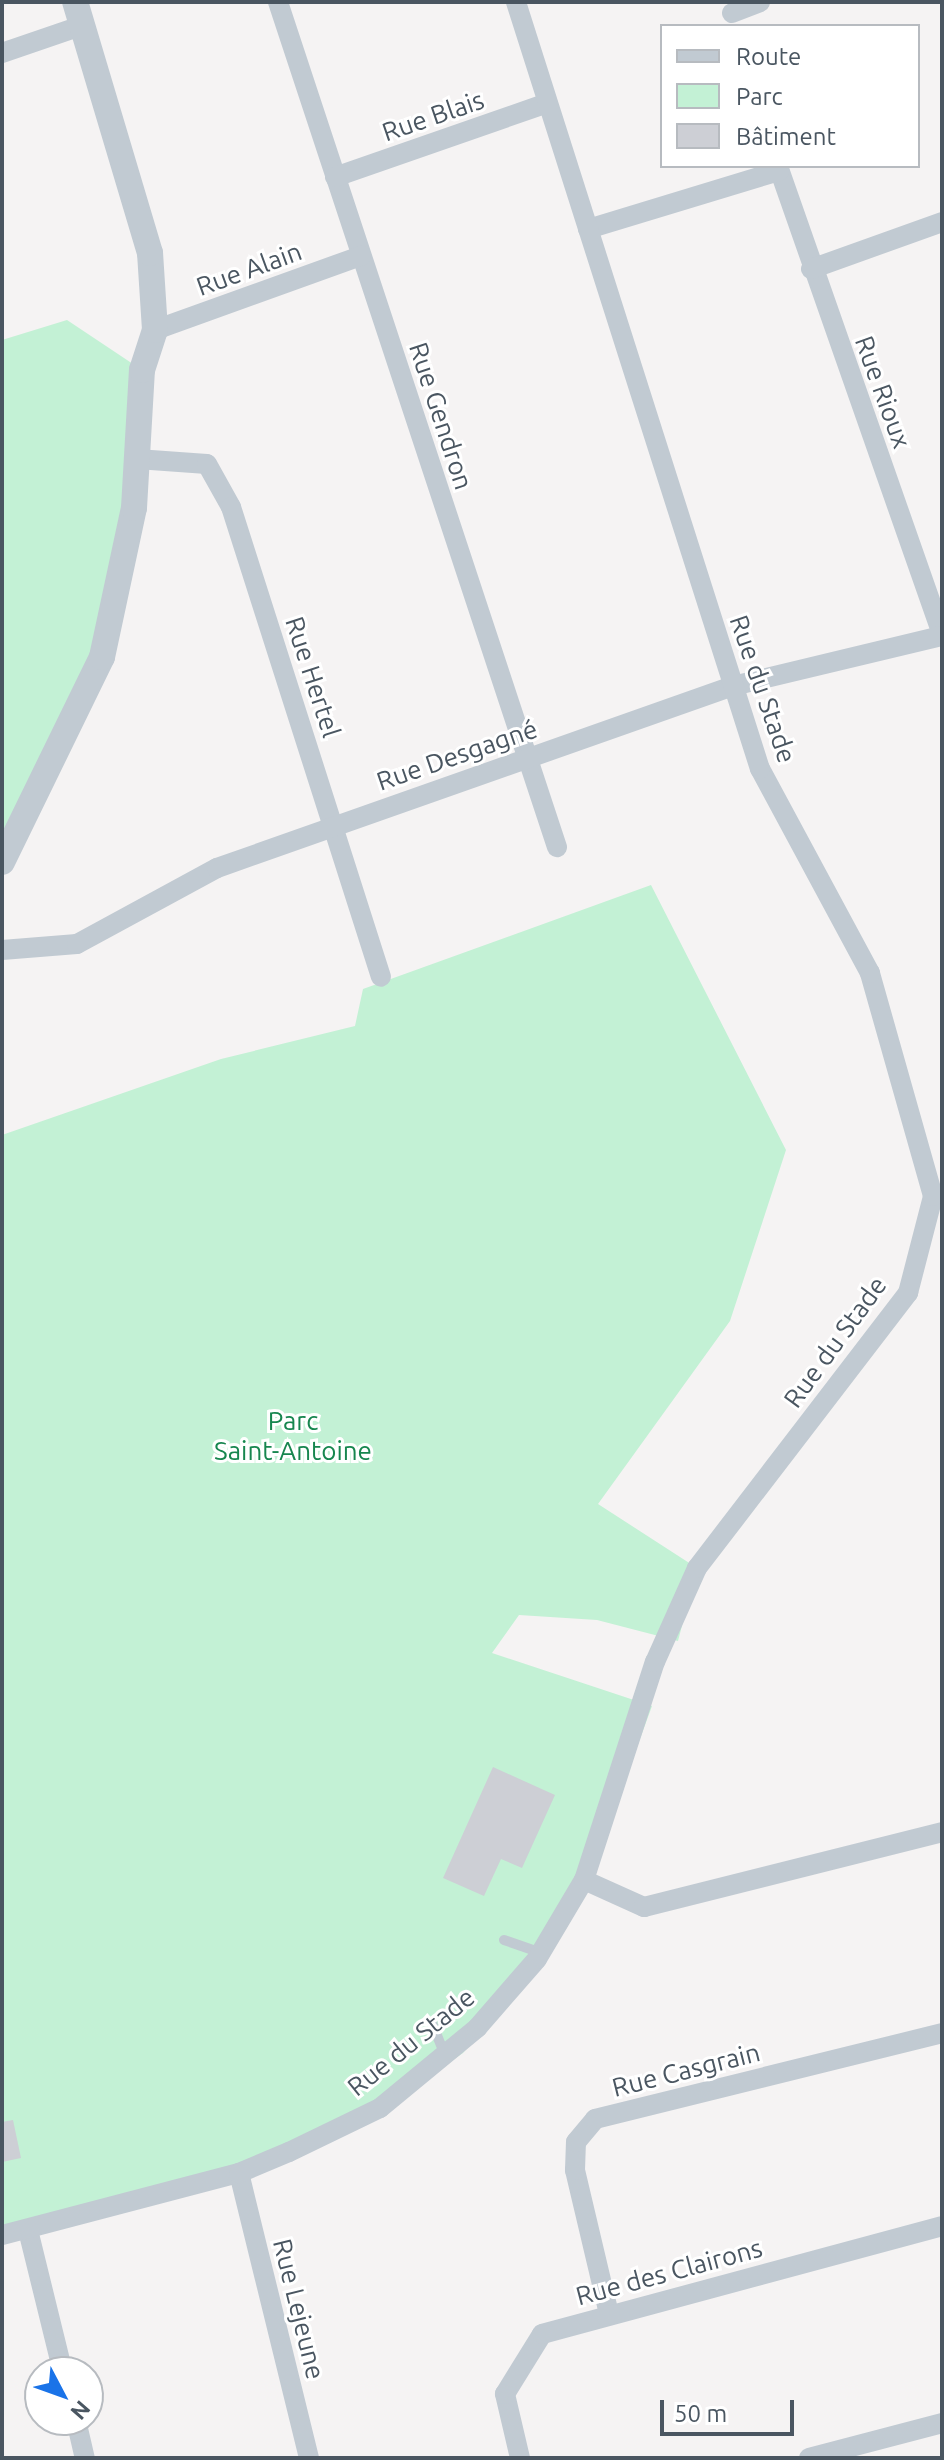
<!DOCTYPE html>
<html>
<head>
<meta charset="utf-8">
<style>
  body { margin:0 }
  #map { position:relative; width:944px; height:2460px; overflow:hidden; background:#f5f3f3; font-family:Ubuntu,sans-serif }
  div>[style] { position:absolute }
  [style*='--x'] { left:calc(var(--x)*1px); top:calc(var(--y)*1px); width:calc(var(--w)*1px); rotate:calc(var(--a)*1deg) }
  .green>* { inset:0; background:#c3f1d5 }
  .building>* { inset:0; background:#cdcfd5 }
  .service>* { height:10px; margin:-5px; padding:0 5px; transform-origin:5px; border-radius:5px; background:#c1cad2 }
  .minor>* { height:20px; margin:-10px; padding:0 10px; transform-origin:10px; border-radius:10px; background:#c1cad2 }
  .tertiary>* { height:26px; margin:-13px; padding:0 13px; transform-origin:13px; border-radius:13px; background:#c1cad2 }
  span { translate:-50% -50%; white-space:nowrap; text-align:center; line-height:1.15; -webkit-text-stroke:6px #fff; paint-order:stroke }
  .street-label { font-size:26px; color:#4a5661 }
  .park-label { font-size:26px; color:#17864f }
  .frame { position:absolute; inset:0; border:4px solid #4a5661; pointer-events:none }
  .legend { position:absolute; left:660px; top:24px; width:260px; height:144px; box-sizing:border-box; background:#fff; border:2px solid #b7bbc0; margin:0; padding:10px 14px; list-style:none; font-size:24px; color:#4a5661 }
  .legend li { display:flex; align-items:center; gap:16px; height:40px }
  .legend b { width:40px; border:2px solid #b7bbc0 }
  .north { position:absolute; left:24px; top:2356px; width:80px; height:80px; box-sizing:border-box; background:#fff; border:2px solid #b7bbc0; border-radius:50%; rotate:131deg; font-size:22px; font-weight:700; line-height:32px; text-align:center; color:#4a5661 }
  .north::after { content:''; display:block; margin:auto; width:28px; height:36px; background:#1a73e8; clip-path:polygon(50% 0,100% 100%,50% 72%,0 100%) }
  .scale { position:absolute; left:660px; top:2400px; width:134px; height:36px; box-sizing:border-box; border:4px solid #4a5661; border-top:0; padding-left:10px; font-size:24px; line-height:28px; white-space:nowrap; color:#4a5661; -webkit-text-stroke:6px #fff; paint-order:stroke }
</style>
</head>
<body>
<div id="map">
  <div class="green">
    <i style="clip-path:polygon(67px 320px,148px 374px,102px 656px,2px 876px,2px 340px)"></i>
    <i style="clip-path:polygon(651px 885px,786px 1150px,730px 1321px,598px 1504px,697px 1568px,678px 1641px,597px 1620px,519px 1615px,492px 1653px,652px 1706px,589px 1878px,537px 1969px,463px 2053px,366px 2121px,315px 2147px,2px 2231px,2px 1135px,221px 1059px,355px 1026px,363px 989px)"></i>
  </div>
  <div class="building">
    <i style="clip-path:polygon(493px 1767px,555px 1795px,522px 1868px,501px 1859px,484px 1896px,443px 1878px)"></i>
    <i style="clip-path:polygon(13px 2120px,21px 2158px,2px 2162px,2px 2122px)"></i>
  </div>
  <div class="service">
    <i style="--x:504;--y:1940;--w:39;--a:19"></i>
    <i style="--x:432;--y:2023;--w:35;--a:68"></i>
  </div>
  <div class="minor">
    <i style="--x:278;--y:2;--w:890;--a:71.73"></i>
    <i style="--x:732;--y:13;--w:30;--a:-21"></i>
    <i style="--x:2;--y:53;--w:87;--a:-18.9"></i>
    <i style="--x:778;--y:166;--w:497;--a:70.7"></i>
    <i style="--x:335;--y:177;--w:225;--a:-19.2"></i>
    <i style="--x:588;--y:229;--w:200;--a:-16.9"></i>
    <i style="--x:811;--y:269;--w:139;--a:-19.7"></i>
    <i style="--x:155;--y:330;--w:219;--a:-19.8"></i>
    <i style="--x:137;--y:459;--w:70;--a:4.1"></i>
    <i style="--x:207;--y:464;--w:49;--a:60.8"></i>
    <i style="--x:231;--y:507;--w:493;--a:72.3"></i>
    <i style="--x:2;--y:950;--w:75;--a:-4.6"></i>
    <i style="--x:77;--y:944;--w:159;--a:-28.5"></i>
    <i style="--x:217;--y:868;--w:547;--a:-19.43"></i>
    <i style="--x:733;--y:686;--w:215;--a:-13.5"></i>
    <i style="--x:584;--y:1880;--w:66;--a:24.2"></i>
    <i style="--x:644;--y:1907;--w:307;--a:-14.1"></i>
    <i style="--x:239;--y:2173;--w:293;--a:76.2"></i>
    <i style="--x:28;--y:2230;--w:146;--a:76.2"></i>
    <i style="--x:2;--y:2235;--w:245;--a:-14.7"></i>
    <i style="--x:239;--y:2173;--w:54;--a:-22.8"></i>
    <i style="--x:289;--y:2152;--w:101;--a:-25.8"></i>
    <i style="--x:380;--y:2108;--w:126;--a:-39.5"></i>
    <i style="--x:477;--y:2028;--w:91;--a:-49"></i>
    <i style="--x:537;--y:1959;--w:92;--a:-59.3"></i>
    <i style="--x:584;--y:1880;--w:229;--a:-72"></i>
    <i style="--x:655;--y:1662;--w:103;--a:-65.9"></i>
    <i style="--x:697;--y:1568;--w:347;--a:-52.5"></i>
    <i style="--x:908;--y:1293;--w:100;--a:-75.5"></i>
    <i style="--x:933;--y:1196;--w:232;--a:-105.8"></i>
    <i style="--x:870;--y:973;--w:232;--a:-118.3"></i>
    <i style="--x:760;--y:769;--w:805;--a:-107.65"></i>
    <i style="--x:609;--y:2314;--w:148;--a:-103.3"></i>
    <i style="--x:575;--y:2170;--w:28;--a:-88"></i>
    <i style="--x:576;--y:2142;--w:30;--a:-50"></i>
    <i style="--x:595;--y:2119;--w:357;--a:-13.9"></i>
    <i style="--x:76;--y:2420;--w:39;--a:77"></i>
    <i style="--x:520;--y:2458;--w:66;--a:-103.2"></i>
    <i style="--x:505;--y:2394;--w:70;--a:-58.3"></i>
    <i style="--x:542;--y:2334;--w:414;--a:-15.1"></i>
    <i style="--x:809;--y:2458;--w:138;--a:-14.7"></i>
  </div>
  <div class="tertiary">
    <i style="--x:2;--y:862;--w:228;--a:-64"></i>
    <i style="--x:102;--y:657;--w:152;--a:-77.9"></i>
    <i style="--x:134;--y:508;--w:138;--a:-86.7"></i>
    <i style="--x:142;--y:370;--w:42;--a:-72"></i>
    <i style="--x:155;--y:330;--w:77;--a:-93.7"></i>
    <i style="--x:150;--y:253;--w:262;--a:-106.6"></i>
  </div>
  <div class="street-label">
    <span style="left:433px;top:116px;rotate:-19deg">Rue Blais</span>
    <span style="left:249px;top:269px;rotate:-20deg">Rue Alain</span>
    <span style="left:883px;top:392px;rotate:70deg">Rue Rioux</span>
    <span style="left:441px;top:416px;rotate:72deg">Rue Gendron</span>
    <span style="left:313px;top:677px;rotate:72deg">Rue Hertel</span>
    <span style="left:763px;top:689px;rotate:71deg">Rue du Stade</span>
    <span style="left:457px;top:755px;rotate:-19deg">Rue Desgagné</span>
    <span style="left:835px;top:1342px;rotate:-54deg">Rue du Stade</span>
    <span style="left:411px;top:2042px;rotate:-39deg">Rue du Stade</span>
    <span style="left:686px;top:2070px;rotate:-14deg">Rue Casgrain</span>
    <span style="left:669px;top:2272px;rotate:-15deg">Rue des Clairons</span>
    <span style="left:299px;top:2309px;rotate:76deg">Rue Lejeune</span>
  </div>
  <div class="park-label">
    <span style="left:293px;top:1436px">Parc<br>Saint-Antoine</span>
  </div>
  <div class="frame"></div>
  <ul class="legend">
  <li><b style="height:10px;background:#c1cad2"></b>Route</li>
  <li><b style="height:22px;background:#c3f1d5"></b>Parc</li>
  <li><b style="height:22px;background:#cdcfd5"></b>Bâtiment</li>
  </ul>
  <div class="north">N</div>
  <div class="scale">50 m</div>
</div>
</body>
</html>
